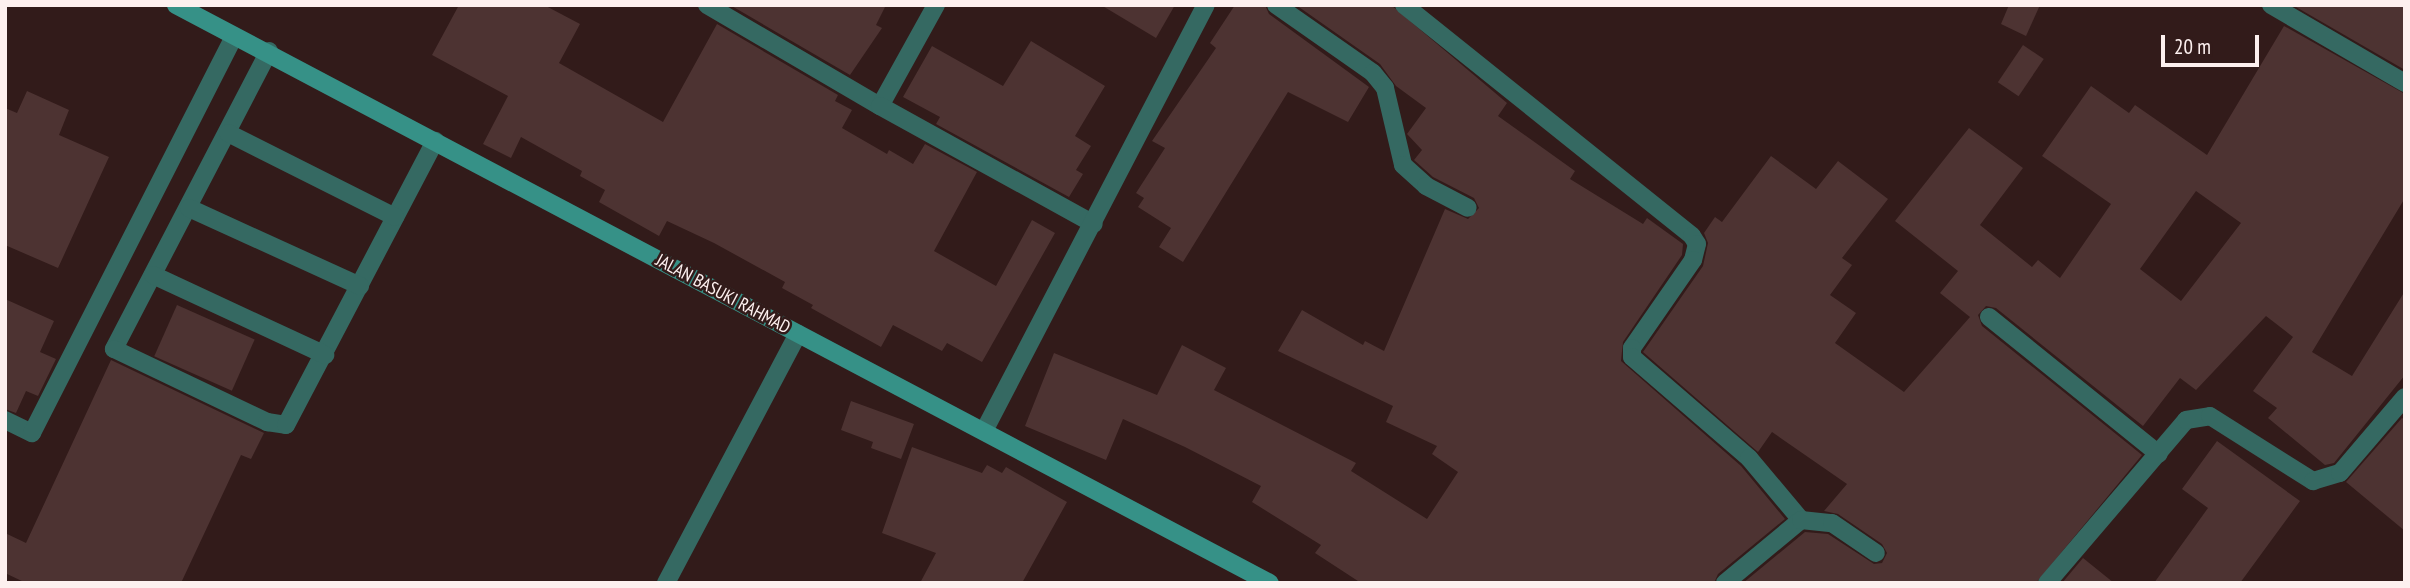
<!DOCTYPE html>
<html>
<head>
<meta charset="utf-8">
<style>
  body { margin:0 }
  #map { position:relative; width:2410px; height:588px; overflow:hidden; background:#321b1a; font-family:"PT Sans Narrow",sans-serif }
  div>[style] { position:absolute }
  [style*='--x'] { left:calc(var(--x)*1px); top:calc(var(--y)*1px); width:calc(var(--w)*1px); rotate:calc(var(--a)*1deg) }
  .building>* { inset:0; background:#4d3332; transform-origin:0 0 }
  .service>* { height:18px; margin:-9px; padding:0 9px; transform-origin:9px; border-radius:9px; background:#356962 }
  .minor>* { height:18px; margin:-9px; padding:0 9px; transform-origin:9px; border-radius:9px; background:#356962 }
  .secondary>* { height:18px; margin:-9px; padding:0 9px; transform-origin:9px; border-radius:9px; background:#369187 }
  span { translate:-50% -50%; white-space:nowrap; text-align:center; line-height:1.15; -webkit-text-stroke:5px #321b1a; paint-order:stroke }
  .street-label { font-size:18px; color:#fdf0ef }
  .frame { position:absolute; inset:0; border:7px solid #fdf0ef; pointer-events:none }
  .scale { position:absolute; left:2161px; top:35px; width:98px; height:32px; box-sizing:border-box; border:4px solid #fdf0ef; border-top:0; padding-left:9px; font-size:21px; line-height:24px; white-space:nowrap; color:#fdf0ef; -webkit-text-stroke:5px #321b1a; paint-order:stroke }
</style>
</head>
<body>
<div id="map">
  <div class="building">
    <i style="clip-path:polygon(459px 5px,544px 5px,580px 24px,559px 63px,663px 122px,717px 24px,838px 95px,835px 101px,852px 110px,842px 128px,887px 154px,889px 150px,913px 164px,925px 144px,977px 172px,934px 251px,996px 286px,1032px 220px,1055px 233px,982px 362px,947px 343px,942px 351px,893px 325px,881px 347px,811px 308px,813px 305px,782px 288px,785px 282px,714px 243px,667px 221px,659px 236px,599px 202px,605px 190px,580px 176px,582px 171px,521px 137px,511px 158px,483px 144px,508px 96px,432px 55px)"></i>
    <i style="clip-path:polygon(730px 5px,886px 5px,876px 25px,882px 28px,850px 75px)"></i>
    <i style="clip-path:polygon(1101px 5px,1175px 5px,1156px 38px)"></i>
    <i style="clip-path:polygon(1235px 5px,1265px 5px,1269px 14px,1369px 87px,1348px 122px,1288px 92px,1183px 262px,1159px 247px,1171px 228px,1138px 207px,1144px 198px,1136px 193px,1165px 148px,1152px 141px,1216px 48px,1210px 43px)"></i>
    <i style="clip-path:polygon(1296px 5px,1391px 5px,1507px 103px,1498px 116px,1575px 171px,1570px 179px,1643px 224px,1647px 218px,1683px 244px,1682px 255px,1623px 342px,1621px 361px,1741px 466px,1785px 519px,1718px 574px,1714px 583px,1361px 583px,1315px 553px,1321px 545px,1252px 502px,1261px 486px,1185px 447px,1123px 419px,1106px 460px,1025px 426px,1054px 353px,1157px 395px,1182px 345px,1226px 368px,1214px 390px,1356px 463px,1351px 471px,1427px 519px,1458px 472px,1432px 454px,1437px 446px,1386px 422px,1393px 406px,1278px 351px,1302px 310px,1363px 345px,1365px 341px,1384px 351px,1445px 209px,1468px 219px,1479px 208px,1474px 198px,1433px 177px,1414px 160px,1422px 150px,1407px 134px,1426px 108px,1396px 86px,1380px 64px)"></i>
    <i style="clip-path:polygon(2009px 5px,2040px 5px,2026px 36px,2001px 24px)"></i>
    <i style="clip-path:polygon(2297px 5px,2405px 5px,2405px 70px,2296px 7px)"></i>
    <i style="clip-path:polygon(evenodd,2284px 26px,2405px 94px,2405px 198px,2312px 352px,2352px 376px,2405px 291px,2405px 375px,2334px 463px,2325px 465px,2268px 418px,2277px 408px,2253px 391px,2293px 337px,2266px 316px,2196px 390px,2180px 378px,2143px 426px,1996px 308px,1986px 306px,1978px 315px,1982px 326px,2142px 455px,2036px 583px,1743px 583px,1805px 532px,1828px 534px,1874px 564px,1882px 563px,1887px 553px,1882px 544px,1838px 514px,1824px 511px,1847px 484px,1772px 432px,1758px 452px,1643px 352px,1703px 266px,1708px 243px,1704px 233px,1715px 217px,1722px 222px,1771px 156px,1816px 189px,1838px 161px,1888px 199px,1842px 258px,1852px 265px,1830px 295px,1856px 313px,1835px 343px,1904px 392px,1970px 317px,1940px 293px,1958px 271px,1895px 221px,1969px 128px,2023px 168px,1980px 225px,2032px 267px,2038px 260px,2060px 278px,2111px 204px,2042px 156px,2091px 86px,2129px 113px,2135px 105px,2207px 155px,2284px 26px,2196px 191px,2241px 223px,2181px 301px,2140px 269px,2196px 191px)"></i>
    <i style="clip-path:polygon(1031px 41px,1105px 86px,1075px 136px,1091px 146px,1076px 170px,1083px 174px,1069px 197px,936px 124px,940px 117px,903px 97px,932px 46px,1003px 86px)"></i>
    <i style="left:2023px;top:45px;width:25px;height:45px;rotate:34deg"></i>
    <i style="clip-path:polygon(27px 91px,69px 110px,59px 135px,109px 157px,58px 268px,5px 245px,5px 108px,17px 113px)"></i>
    <i style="clip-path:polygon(5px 299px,54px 321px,40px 352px,56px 359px,38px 396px,26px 391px,16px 413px,5px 409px)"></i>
    <i style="left:177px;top:305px;width:85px;height:56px;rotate:24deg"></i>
    <i style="clip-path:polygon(111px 360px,264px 433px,251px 459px,241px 455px,181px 583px,26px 583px,5px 573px,5px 533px,26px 543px)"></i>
    <i style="clip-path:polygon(851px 401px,914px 424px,901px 459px,871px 448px,873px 442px,841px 430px)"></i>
    <i style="clip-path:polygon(2402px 418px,2405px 420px,2405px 531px,2346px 482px)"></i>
    <i style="clip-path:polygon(2217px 441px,2300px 501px,2240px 583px,2154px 583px,2208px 508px,2182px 489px)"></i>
    <i style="clip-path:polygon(912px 447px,982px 473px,987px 465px,1002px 473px,1006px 467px,1067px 502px,1022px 583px,920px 583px,936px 553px,882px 533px)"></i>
    <i style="clip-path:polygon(2083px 558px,2114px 583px,2062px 583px)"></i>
  </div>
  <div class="service">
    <i style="--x:269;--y:51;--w:336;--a:117.5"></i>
    <i style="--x:114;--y:349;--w:170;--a:25.5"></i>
    <i style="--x:267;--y:422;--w:19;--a:9"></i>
    <i style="--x:286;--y:425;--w:321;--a:-62.3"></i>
    <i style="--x:228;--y:133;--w:187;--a:26.7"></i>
    <i style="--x:189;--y:208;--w:188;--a:24.5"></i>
    <i style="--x:153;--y:275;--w:190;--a:24.9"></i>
    <i style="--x:666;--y:583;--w:282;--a:-62.1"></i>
  </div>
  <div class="minor">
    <i style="--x:707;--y:5;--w:200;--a:30.3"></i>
    <i style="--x:936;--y:5;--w:115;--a:119"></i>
    <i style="--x:880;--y:106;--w:244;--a:28.9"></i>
    <i style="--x:1276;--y:5;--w:118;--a:35"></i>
    <i style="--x:1373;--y:73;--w:19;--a:51"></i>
    <i style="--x:1385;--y:88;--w:79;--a:76.8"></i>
    <i style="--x:1403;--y:165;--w:31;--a:42"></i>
    <i style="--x:1426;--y:186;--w:47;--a:27.6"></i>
    <i style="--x:1404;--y:5;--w:369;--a:38.7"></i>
    <i style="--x:1692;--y:236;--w:9;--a:58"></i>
    <i style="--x:1697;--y:244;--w:16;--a:104"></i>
    <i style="--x:1693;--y:260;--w:107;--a:124.7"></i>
    <i style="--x:1632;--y:348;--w:9;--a:90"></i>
    <i style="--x:1632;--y:357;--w:155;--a:40.8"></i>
    <i style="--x:1749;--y:458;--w:81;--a:50"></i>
    <i style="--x:2271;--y:5;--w:155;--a:30.2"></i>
    <i style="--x:1989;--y:317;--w:218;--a:38.9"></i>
    <i style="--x:5;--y:420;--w:30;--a:26"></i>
    <i style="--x:32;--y:433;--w:445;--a:-63"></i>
    <i style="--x:984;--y:431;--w:480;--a:-62.5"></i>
    <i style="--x:1725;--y:583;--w:99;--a:-39.7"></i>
    <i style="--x:1801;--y:520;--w:31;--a:6"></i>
    <i style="--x:1832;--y:523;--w:53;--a:34.3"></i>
    <i style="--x:2047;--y:583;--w:214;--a:-49.5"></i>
    <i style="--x:2186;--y:420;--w:24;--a:-9"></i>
    <i style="--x:2210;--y:416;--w:122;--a:32.3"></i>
    <i style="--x:2313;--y:481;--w:28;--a:-17"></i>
    <i style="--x:2340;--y:473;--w:100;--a:-49.5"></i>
  </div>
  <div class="secondary">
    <i style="--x:176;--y:5;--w:1237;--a:27.85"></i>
  </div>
  <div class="street-label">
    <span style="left:723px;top:294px;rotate:28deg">JALAN BASUKI RAHMAD</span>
  </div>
  <div class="frame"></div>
  <div class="scale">20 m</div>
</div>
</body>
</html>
